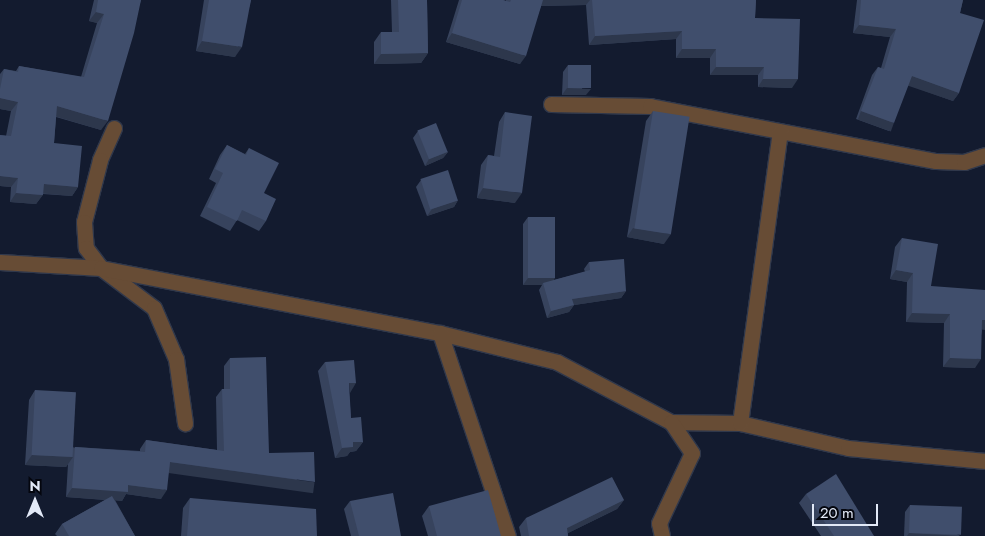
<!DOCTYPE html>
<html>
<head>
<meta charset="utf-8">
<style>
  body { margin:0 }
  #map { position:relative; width:985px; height:536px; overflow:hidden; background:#131b2f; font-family:Jost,sans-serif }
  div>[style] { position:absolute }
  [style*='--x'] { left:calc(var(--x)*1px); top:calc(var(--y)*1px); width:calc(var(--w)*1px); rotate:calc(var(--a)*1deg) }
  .roads { filter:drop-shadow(1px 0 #30384b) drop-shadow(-1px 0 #30384b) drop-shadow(0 1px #30384b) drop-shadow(0 -1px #30384b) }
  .street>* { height:15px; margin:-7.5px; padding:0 7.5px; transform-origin:7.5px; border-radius:7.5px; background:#674c35 }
  .wall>* { inset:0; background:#37435d }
  .shaded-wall>* { inset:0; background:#2d374c; transform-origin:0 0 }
  .building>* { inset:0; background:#404e6c; transform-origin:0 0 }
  span { translate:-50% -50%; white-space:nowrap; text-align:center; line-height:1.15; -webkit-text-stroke:4.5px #04060e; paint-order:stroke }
  .north { position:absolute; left:10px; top:476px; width:50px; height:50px; -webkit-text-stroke:4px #04060e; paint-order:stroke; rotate:0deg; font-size:14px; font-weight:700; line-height:20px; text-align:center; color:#e2e9f7 }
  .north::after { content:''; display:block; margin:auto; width:18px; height:22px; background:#e2e9f7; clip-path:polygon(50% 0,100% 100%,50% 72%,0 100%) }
  .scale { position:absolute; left:812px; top:504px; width:66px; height:22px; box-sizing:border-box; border:2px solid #e2e9f7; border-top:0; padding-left:6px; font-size:15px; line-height:18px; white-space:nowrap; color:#e2e9f7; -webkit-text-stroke:4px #04060e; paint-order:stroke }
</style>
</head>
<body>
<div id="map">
  <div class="roads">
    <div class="street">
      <i style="--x:551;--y:104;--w:99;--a:1.2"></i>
      <i style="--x:650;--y:106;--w:291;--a:10.9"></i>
      <i style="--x:936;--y:161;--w:28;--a:2"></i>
      <i style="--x:964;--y:162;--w:22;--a:-18"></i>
      <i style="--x:114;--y:128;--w:35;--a:114"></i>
      <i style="--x:100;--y:160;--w:64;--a:104.5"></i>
      <i style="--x:84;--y:222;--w:26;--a:86"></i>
      <i style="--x:86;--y:248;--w:25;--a:53"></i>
      <i style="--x:101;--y:268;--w:66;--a:37"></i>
      <i style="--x:154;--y:308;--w:56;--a:66.7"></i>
      <i style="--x:176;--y:359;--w:65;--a:82"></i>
      <i style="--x:0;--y:262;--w:101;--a:3.4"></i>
      <i style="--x:101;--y:268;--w:345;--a:10.9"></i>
      <i style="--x:440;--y:333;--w:121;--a:13.9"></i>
      <i style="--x:557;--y:362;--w:129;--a:27.8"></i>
      <i style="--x:671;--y:422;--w:69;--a:0.8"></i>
      <i style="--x:740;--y:423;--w:111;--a:13"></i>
      <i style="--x:848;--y:448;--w:138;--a:5.4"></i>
      <i style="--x:440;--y:333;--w:214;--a:71.5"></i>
      <i style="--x:740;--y:423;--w:294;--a:-82.2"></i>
      <i style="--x:662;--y:536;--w:13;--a:-103"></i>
      <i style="--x:659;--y:523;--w:77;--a:-64.8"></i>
      <i style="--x:692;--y:453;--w:37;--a:-124"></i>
    </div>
  </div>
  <div class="wall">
    <i style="clip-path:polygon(94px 0,141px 0,101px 130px,56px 117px,54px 143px,78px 187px,72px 196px,43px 194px,36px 204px,10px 202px,11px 187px,0 186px,0 135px,6px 136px,11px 111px,0 109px,0 74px,4px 69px,16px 71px,19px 66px,81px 77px,97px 23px,89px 21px)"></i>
    <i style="clip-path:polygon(204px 0,251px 0,235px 57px,196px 51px)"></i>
    <i style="clip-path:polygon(391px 0,427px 0,428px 53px,421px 63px,374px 64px,374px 42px,381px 32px,392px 32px)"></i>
    <i style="clip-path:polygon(459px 0,503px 0,506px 1px,506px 0,756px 0,755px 18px,792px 88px,758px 87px,758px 75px,710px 75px,710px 58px,676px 58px,676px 39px,589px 45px,586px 5px,541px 6px,520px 64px,446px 42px)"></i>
    <i style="clip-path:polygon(857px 0,963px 0,960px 13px,959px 93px,953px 101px,908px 85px,889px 131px,856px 119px,872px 75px,878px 67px,881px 68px,890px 37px,853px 33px)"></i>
    <i style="clip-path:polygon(568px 65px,586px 95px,562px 95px,563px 72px)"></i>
    <i style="clip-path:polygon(653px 111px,664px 244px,627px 237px,646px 121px)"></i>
    <i style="clip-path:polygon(505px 112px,515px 203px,477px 198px,481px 165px,488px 155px,494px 156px,499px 122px)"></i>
    <i style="clip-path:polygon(418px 131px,448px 152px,443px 158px,425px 166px,413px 138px)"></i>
    <i style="clip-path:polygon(227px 145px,245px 154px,249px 148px,264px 193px,266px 221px,259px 231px,237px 220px,230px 231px,200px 216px,216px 183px,209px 179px,220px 155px)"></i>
    <i style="clip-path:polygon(421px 180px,458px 200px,454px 207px,427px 216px,416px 187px)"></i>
    <i style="clip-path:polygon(528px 217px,554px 280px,585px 272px,584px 269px,589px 262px,626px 291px,621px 298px,574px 305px,569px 312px,547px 318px,539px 290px,542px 285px,523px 285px,523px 224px)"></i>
    <i style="clip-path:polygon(902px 238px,931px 286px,982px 330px,975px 368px,943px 367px,944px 323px,906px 322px,907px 282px,890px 279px,895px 247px)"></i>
    <i style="clip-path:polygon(230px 358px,269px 453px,309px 491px,169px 471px,161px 499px,126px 494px,122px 501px,115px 500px,135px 536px,57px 536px,55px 534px,62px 524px,105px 500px,66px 497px,68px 464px,66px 467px,25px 465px,29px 400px,35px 390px,74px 448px,75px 447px,140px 451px,140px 449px,146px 440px,217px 450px,216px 397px,222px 389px,224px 389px,224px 366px)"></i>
    <i style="clip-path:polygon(325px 362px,349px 393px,351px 418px,363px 442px,356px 451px,350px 452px,347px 456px,335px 458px,318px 371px)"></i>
    <i style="clip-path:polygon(806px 494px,874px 536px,821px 536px,799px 503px)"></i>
    <i style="clip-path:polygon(190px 498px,317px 536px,181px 536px,183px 508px)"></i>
    <i style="clip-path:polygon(624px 500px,617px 509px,568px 533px,568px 536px,521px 536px,519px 527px,526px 518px)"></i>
    <i style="clip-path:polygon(350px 501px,401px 536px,351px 536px,344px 509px)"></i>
    <i style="clip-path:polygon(910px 505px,960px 536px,904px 536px,905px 512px)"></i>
    <i style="clip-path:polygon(429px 506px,501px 536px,428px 536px,422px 516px)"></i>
  </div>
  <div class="shaded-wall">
    <i style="clip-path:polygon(542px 0,590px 0,586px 5px,538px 6px)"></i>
    <i style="clip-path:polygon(96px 12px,104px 14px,97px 23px,89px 21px)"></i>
    <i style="clip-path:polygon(859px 25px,896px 29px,890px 37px,853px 33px)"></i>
    <i style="clip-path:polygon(682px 31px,676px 39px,589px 45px,595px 36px)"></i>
    <i style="clip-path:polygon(452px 33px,526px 56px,520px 64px,446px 42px)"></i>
    <i style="clip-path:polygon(202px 41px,242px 47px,235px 57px,196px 51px)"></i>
    <i style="clip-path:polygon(682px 49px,716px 49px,710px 58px,676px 58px)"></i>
    <i style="clip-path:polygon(428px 53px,421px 63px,374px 64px,381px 54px)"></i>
    <i style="clip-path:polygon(716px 67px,764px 67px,758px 75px,710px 75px)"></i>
    <i style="clip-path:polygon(912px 76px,959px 93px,953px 101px,906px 85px)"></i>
    <i style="clip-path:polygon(763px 79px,798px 79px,792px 88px,758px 87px)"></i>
    <i style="clip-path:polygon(567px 88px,591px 89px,586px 95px,562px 95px)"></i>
    <i style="clip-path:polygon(0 98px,18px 102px,11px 111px,0 109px)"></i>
    <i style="clip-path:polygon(57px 106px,108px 121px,101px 130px,51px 115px)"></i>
    <i style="left:861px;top:111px;width:35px;height:9px;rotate:20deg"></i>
    <i style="clip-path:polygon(448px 152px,443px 158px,425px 166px,429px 159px)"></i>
    <i style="clip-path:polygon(0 176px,18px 178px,11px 187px,0 186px)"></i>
    <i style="clip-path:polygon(44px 184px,78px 187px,72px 196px,37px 193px)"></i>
    <i style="clip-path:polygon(483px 188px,522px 193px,515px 203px,477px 198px)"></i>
    <i style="clip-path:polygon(16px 193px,43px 195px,36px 204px,10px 202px)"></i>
    <i style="clip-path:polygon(458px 200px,454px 207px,427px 216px,432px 209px)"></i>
    <i style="clip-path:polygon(633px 228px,671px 234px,664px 244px,627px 237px)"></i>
    <i style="clip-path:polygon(896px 270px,913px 273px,907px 282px,890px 279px)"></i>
    <i style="clip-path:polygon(528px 278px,555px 278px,551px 285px,543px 283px,542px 285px,523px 285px)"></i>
    <i style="clip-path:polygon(626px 291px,621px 298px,568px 306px,572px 299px)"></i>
    <i style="clip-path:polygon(574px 305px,569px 312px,547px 318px,551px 311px)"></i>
    <i style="clip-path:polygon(912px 313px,950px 314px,944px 323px,906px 322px)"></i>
    <i style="clip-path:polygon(982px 320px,985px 320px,985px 330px,976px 329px)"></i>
    <i style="clip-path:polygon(950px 358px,981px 359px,975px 368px,943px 367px)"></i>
    <i style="clip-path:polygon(349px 383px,356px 383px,350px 393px)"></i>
    <i style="clip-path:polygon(353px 442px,363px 442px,356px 451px,350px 452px,347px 456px,335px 458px,342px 448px)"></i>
    <i style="clip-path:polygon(32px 455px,73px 457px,66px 467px,25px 465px)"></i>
    <i style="left:170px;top:462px;width:146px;height:11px;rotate:8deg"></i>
    <i style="clip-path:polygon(128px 485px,167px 490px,161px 499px,126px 494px,122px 501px,66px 497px,72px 488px)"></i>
    <i style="clip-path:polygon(624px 500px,617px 509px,562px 536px,567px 528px)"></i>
    <i style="clip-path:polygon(909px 533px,961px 536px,907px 536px)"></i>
  </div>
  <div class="building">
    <i style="clip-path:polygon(98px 0,141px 0,134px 33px,108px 121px,57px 106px,54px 143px,82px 146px,78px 187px,44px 184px,43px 195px,16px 193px,18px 178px,0 176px,0 135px,11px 136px,18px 102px,0 98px,0 89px,4px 69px,18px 72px,19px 66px,84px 77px,104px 14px,96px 12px)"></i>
    <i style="clip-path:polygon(209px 0,251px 0,242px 47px,202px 41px)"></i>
    <i style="clip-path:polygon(398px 0,427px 0,428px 53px,381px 54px,381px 32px,399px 32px)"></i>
    <i style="clip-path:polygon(462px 0,503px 0,510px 2px,511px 0,543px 0,526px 56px,452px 33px)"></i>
    <i style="clip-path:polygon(592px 0,756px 0,755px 18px,800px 19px,798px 79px,763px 79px,764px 67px,716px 67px,716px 49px,682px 49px,682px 31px,595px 36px)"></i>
    <i style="clip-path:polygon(861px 0,963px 0,960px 13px,984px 20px,959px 93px,912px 76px,894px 123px,861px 111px,878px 67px,884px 69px,896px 29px,859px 25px)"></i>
    <i style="left:568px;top:65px;width:23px;height:23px"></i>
    <i style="left:653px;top:111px;width:37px;height:119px;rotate:9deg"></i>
    <i style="clip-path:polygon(505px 112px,532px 116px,522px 193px,483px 188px,488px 155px,500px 157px)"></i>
    <i style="left:436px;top:123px;width:31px;height:20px;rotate:68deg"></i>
    <i style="clip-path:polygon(227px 145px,246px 155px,249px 148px,279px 163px,264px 193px,276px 199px,266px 221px,242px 210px,237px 221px,207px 207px,223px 173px,215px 169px)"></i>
    <i style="left:448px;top:170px;width:32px;height:29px;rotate:72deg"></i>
    <i style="left:528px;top:217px;width:27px;height:61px"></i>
    <i style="clip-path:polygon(902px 238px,938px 244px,931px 286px,985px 290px,985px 320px,982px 320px,981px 359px,950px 358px,950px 314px,912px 313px,913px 273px,896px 270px)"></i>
    <i style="clip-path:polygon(624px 259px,626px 291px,572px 299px,574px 305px,551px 311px,543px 283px,590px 270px,589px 262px)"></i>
    <i style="clip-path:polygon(266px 357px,269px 453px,314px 452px,315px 482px,170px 462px,167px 490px,128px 485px,128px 492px,72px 488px,75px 447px,145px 452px,146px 440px,224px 451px,222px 389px,230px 389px,230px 358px)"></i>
    <i style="clip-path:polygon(354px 360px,356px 383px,349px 383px,351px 418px,361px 417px,363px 442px,353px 442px,353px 447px,342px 448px,325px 362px)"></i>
    <i style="left:35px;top:390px;width:41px;height:65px;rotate:3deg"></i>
    <i style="clip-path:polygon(836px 474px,874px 536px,834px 536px,806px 494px)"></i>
    <i style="clip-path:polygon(612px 477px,624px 500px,567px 528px,568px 536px,529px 536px,526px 518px)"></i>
    <i style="clip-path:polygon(488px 490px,501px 536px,437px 536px,429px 506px)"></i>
    <i style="clip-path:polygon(393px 493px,401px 536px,359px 536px,350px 501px)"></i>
    <i style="clip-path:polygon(112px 496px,135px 536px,69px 536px,62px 524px)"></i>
    <i style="clip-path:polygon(190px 498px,316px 509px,317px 536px,187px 536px)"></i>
    <i style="left:910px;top:505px;width:52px;height:28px;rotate:2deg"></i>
  </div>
  <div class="north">N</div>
  <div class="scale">20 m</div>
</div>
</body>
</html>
